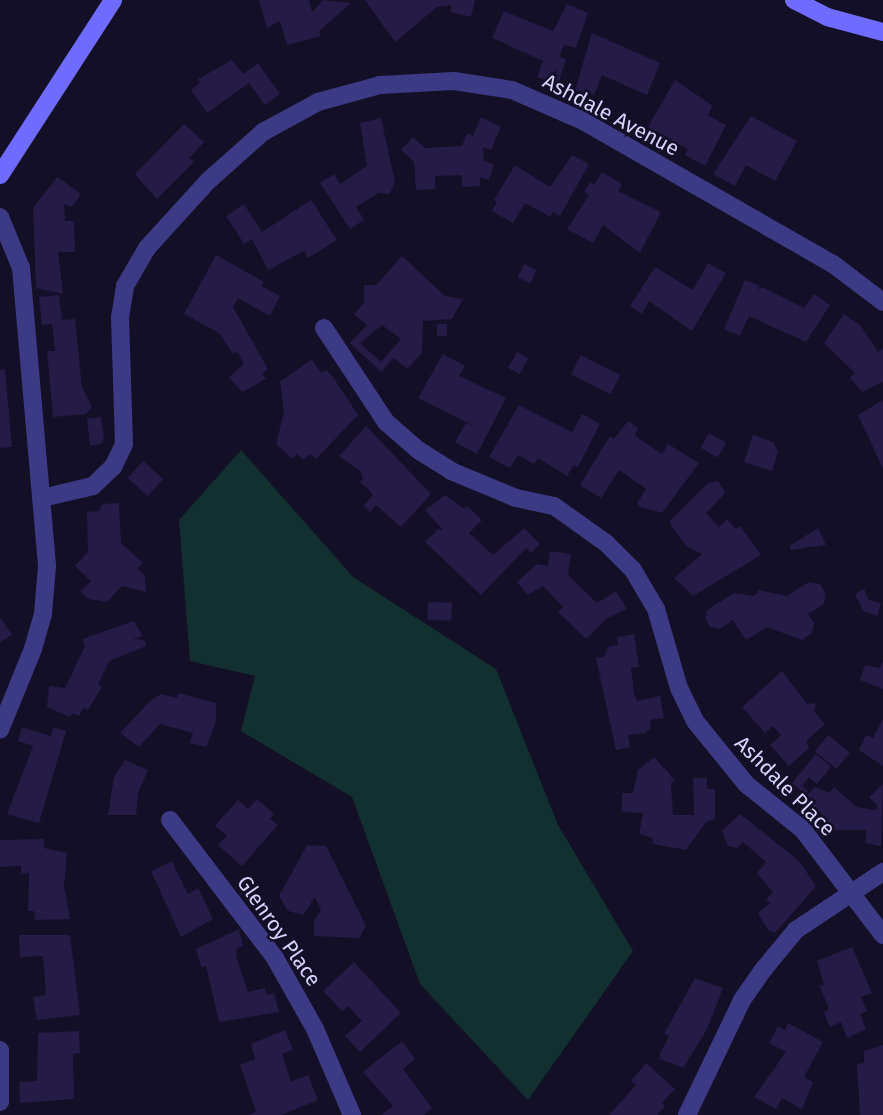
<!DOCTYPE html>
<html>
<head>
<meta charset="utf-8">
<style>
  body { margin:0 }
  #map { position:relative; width:883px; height:1115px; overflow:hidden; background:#130f26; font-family:"Fira Sans",sans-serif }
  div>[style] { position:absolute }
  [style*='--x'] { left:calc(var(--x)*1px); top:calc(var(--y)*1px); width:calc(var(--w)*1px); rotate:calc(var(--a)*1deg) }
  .green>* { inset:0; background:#12302f }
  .building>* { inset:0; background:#241b47; transform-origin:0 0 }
  .minor>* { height:18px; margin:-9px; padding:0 9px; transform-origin:9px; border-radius:9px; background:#3d3a85 }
  .secondary>* { height:18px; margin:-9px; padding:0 9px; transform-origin:9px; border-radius:9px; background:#6f6bff }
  span { translate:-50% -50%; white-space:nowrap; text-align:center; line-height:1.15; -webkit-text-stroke:5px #130f26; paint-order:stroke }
  .street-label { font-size:21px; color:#d9d4ff }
</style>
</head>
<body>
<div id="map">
  <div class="green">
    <i style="clip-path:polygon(241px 450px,353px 577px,496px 669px,558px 825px,633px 951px,528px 1100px,420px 984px,352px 797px,241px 731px,255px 676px,190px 661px,179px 520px)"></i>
  </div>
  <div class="building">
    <i style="clip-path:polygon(259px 0,309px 0,312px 12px,323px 0,351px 3px,319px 31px,321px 36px,287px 45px,280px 21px,267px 28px)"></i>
    <i style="clip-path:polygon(365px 0,475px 0,471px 17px,450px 12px,451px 5px,437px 7px,395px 42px)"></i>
    <i style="clip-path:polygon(567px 4px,588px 13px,576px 48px,564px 45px,559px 57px,566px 59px,558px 85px,537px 77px,543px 61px,492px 38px,504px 11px,553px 31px)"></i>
    <i style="clip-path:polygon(592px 33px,660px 63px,647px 95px,602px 75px,594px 95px,575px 90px)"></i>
    <i style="clip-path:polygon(232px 60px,243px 74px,258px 63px,280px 94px,265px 105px,249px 83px,207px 113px,191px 90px,200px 83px,198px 79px)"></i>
    <i style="clip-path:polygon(675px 80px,713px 106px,708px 115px,726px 125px,705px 166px,685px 155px,688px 149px,648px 127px)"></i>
    <i style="clip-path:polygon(751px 116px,797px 141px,775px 181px,746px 165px,735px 186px,713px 174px)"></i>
    <i style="clip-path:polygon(481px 117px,501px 127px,491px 150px,483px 147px,484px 161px,494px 164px,489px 180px,480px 177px,480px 186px,462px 187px,462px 175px,435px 176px,435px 189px,416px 190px,414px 162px,401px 150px,413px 137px,425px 148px,462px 146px,467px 133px,473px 136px)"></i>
    <i style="clip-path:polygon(381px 118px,395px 182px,390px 194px,379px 193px,356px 207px,364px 220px,350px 229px,320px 183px,334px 174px,340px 184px,367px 166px,360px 123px)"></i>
    <i style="clip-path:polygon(184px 124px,204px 142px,189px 158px,194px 162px,157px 199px,135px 174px)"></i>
    <i style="clip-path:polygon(572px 155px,589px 164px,560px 216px,553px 212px,550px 217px,525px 203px,513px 223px,492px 211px,497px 202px,494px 200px,515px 165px,550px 187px)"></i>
    <i style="clip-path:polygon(602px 172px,622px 184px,618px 191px,661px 212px,640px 253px,603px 225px,593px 243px,567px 229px,589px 195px,584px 192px,590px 182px,594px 185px)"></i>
    <i style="clip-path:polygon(57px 177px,81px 194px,72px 207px,64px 204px,65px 221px,74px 221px,75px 252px,58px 252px,63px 294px,36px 288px,33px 208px)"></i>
    <i style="clip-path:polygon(311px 200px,337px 240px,308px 258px,304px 251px,268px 270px,252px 239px,244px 244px,226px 216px,244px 204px,262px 232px)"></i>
    <i style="clip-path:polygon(216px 255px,264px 282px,261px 286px,280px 296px,270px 316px,238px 298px,233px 307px,268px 369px,262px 374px,266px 379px,242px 392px,229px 377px,244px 364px,237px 351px,233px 354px,219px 333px,184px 314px)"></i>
    <i style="clip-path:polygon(evenodd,402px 256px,445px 296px,463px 299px,452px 319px,423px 321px,422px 353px,407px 369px,394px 358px,381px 372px,350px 343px,367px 325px,354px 314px,364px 303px,364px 285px,376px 285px,402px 256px,382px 325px,401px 339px,381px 362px,360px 343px,382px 325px)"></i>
    <i style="clip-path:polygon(708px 263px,726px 273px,692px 331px,649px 301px,642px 314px,630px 306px,655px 267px,693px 290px)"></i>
    <i style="left:524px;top:264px;width:14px;height:15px;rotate:25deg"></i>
    <i style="clip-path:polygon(745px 280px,760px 286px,758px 290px,762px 287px,804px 308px,814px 294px,830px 305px,806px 342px,749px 316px,740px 336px,724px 329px)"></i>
    <i style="clip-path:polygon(59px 295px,62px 320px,75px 319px,82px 387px,92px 407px,86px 414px,53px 417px,47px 351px,55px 351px,52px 324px,42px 325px,39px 297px)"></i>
    <i style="clip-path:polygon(844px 314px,861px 326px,878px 352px,883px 348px,883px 382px,862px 392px,850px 378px,855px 373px,824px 343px)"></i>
    <i style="left:437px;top:324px;width:10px;height:12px"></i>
    <i style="left:517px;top:352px;width:13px;height:18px;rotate:29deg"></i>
    <i style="clip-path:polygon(443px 354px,465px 366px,459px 376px,506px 398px,477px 454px,455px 442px,466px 423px,474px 426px,418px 398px)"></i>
    <i style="left:581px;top:355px;width:44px;height:22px;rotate:27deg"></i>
    <i style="clip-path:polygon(312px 359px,321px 373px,326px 370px,333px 377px,358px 415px,316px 459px,310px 454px,303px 460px,297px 454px,292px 459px,276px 444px,284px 412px,280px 382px)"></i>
    <i style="clip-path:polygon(5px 369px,12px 447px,0 448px,0 370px)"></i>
    <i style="clip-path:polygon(883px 400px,883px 469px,858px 415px)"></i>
    <i style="clip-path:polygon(519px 405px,572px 432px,582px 414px,600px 424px,578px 467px,574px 465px,567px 476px,538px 458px,534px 464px,518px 455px,510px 468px,489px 457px)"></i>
    <i style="clip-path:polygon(101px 417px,104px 438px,101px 444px,90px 446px,87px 419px)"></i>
    <i style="clip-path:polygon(628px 421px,638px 428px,635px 436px,662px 454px,668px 444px,699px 463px,662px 513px,640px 507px,637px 503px,646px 489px,619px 470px,601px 498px,580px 485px,610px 436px,614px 439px)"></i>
    <i style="clip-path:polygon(366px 426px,431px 494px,401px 527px,376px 505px,370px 512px,364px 506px,373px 494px,360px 482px,363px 478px,360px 471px,339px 456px)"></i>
    <i style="left:709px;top:433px;width:20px;height:17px;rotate:30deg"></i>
    <i style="clip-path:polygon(753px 435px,773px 442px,778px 452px,772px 471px,744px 462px)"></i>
    <i style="left:143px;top:461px;width:27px;height:23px;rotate:42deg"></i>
    <i style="clip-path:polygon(718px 481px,725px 493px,706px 513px,719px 527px,727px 519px,736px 529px,740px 526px,761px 555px,693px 596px,674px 578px,702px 554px,687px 547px,669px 522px,708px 483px)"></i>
    <i style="clip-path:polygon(445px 495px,464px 509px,467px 506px,482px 520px,469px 533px,493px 555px,524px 528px,540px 544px,531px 553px,526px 548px,481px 595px,425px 542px,438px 529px,443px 530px,425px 510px)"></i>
    <i style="clip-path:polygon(119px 503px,121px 543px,143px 563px,137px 568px,145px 576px,146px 592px,122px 586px,107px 602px,88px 599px,80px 592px,91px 581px,75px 566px,88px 552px,87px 512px,99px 511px,102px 504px)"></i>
    <i style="clip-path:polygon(818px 528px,826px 545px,791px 550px,789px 546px)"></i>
    <i style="clip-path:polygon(550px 551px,571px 554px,568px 575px,597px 603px,616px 591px,627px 609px,606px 619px,586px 639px,558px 612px,563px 607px,543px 586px,528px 595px,517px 582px,537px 564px,548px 566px)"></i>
    <i style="clip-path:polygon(809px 582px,820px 584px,826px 594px,824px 604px,808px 614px,814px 623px,812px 633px,802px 640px,767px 627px,746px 640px,733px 620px,720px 629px,710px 627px,705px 618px,707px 610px,734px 593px,754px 596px,759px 590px,787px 596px)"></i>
    <i style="clip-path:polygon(864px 589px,869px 600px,881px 603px,877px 616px,863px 611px,855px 594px)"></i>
    <i style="left:428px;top:602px;width:24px;height:18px;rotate:2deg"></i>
    <i style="clip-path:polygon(0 617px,12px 635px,0 642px)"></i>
    <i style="clip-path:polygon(134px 621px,142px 636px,133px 639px,144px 640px,146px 646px,109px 661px,98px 685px,102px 687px,88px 710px,83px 708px,79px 716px,72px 713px,70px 717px,47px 707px,49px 686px,65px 688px,85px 646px,82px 639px)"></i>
    <i style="clip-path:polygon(634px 634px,639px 667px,631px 668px,634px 694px,637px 701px,660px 696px,664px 718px,650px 720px,651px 728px,645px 733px,628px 735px,630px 747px,616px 750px,596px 658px,604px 657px,609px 646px,618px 645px,617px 637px)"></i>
    <i style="clip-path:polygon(883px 661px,883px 689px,860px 680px,865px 665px,880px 668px)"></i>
    <i style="clip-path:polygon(782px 671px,807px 704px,816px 703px,814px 711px,825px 724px,806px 741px,809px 748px,789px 766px,770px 745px,781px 735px,773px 726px,765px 733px,742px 707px)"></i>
    <i style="clip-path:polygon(178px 693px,216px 703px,216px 722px,206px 747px,190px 743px,193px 733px,160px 724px,139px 747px,120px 733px,151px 700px,161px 694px,177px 698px)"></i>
    <i style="clip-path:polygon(883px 719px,883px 766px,859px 750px,866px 735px,873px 738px)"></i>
    <i style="clip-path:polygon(22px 727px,51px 736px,53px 727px,66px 731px,39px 823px,7px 814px,33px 746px,18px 741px)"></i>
    <i style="left:828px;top:735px;width:28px;height:21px;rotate:39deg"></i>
    <i style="clip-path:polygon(816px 754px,831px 767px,817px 784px,809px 777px,802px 786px,808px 791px,805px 794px,792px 783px)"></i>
    <i style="clip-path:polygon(654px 757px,675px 780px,671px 783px,673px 815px,694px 815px,693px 778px,707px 778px,707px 789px,715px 789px,715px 819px,706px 822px,686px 850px,653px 844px,653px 838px,639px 834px,643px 813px,622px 812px,622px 793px,633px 793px,638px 770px)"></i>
    <i style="clip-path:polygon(125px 760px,148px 770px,138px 793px,136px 815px,108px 815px,114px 777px)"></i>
    <i style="clip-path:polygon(883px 784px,881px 846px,865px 843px,867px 830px,835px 830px,816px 808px,813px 811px,801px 801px,815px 787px,829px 793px,834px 787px,857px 807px,875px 810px,878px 806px,869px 797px)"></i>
    <i style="clip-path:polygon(257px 799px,274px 814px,270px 819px,278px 825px,242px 866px,218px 845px,227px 836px,215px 826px,238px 800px,248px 809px)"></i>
    <i style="clip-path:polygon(740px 814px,799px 861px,816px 886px,775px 933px,768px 930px,758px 913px,770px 903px,766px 899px,773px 892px,757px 873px,766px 862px,743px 842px,737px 848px,728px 846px,722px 831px)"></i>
    <i style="clip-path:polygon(44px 839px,44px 848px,67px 853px,64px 886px,70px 919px,35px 920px,34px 911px,28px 911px,29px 873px,21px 874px,21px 866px,0 867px,0 840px)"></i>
    <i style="clip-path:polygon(307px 845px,326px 846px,366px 926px,359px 938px,314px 936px,314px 920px,321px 910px,315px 897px,303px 915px,288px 911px,279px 896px)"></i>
    <i style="clip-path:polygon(172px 861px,188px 894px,198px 888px,213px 919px,181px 937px,151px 871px)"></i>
    <i style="clip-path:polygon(239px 929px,243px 946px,237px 948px,236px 956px,248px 992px,265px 988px,267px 995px,274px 993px,279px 1012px,219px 1022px,206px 966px,201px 967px,196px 949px)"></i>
    <i style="clip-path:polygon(19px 935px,70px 935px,80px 1015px,37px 1020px,33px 997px,46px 995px,43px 956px,20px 957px)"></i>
    <i style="clip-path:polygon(852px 947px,872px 993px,861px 997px,867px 1011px,860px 1014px,866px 1029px,847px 1038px,841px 1022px,830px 1027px,824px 1013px,829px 1008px,819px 986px,824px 985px,817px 961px)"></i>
    <i style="clip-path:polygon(354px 962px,401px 1013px,360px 1052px,345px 1036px,362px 1021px,348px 1006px,342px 1011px,323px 991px)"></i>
    <i style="clip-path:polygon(695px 978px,723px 988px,707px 1029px,683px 1068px,660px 1059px,660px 1053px,669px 1036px,664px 1034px)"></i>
    <i style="clip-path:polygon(788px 1023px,823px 1042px,804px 1077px,813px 1082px,802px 1109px,782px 1098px,776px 1109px,754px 1097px,786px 1052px,769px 1043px,778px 1026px,785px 1030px)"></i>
    <i style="clip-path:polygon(285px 1030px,293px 1050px,282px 1054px,291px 1082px,308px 1075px,318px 1100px,281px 1115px,248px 1115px,256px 1112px,240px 1065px,255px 1059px,251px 1044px)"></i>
    <i style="clip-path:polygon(79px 1031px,80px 1053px,73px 1054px,74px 1099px,20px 1103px,19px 1082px,37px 1081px,38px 1033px)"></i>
    <i style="clip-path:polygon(402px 1041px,415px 1059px,403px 1069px,432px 1108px,423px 1115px,381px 1115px,393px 1106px,363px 1072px)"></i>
    <i style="clip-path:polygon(883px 1045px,883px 1115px,860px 1115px,857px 1064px,864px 1063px,864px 1051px)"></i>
    <i style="clip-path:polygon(646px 1063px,675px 1089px,662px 1103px,665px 1106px,657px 1115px,609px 1115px,636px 1085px,631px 1081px)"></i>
  </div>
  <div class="minor">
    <i style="--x:0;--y:217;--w:55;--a:67.6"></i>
    <i style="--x:21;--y:268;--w:299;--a:85"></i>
    <i style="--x:47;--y:566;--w:48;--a:94.8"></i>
    <i style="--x:43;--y:614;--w:36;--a:106"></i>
    <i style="--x:33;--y:649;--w:87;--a:112.2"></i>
    <i style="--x:324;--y:328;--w:113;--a:56.6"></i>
    <i style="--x:386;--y:422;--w:43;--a:41.2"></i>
    <i style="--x:418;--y:450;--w:39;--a:32"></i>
    <i style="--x:451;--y:471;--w:70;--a:22.6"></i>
    <i style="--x:516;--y:498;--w:39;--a:12"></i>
    <i style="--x:554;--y:506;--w:64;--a:35.4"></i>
    <i style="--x:606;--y:543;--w:38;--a:45"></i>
    <i style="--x:633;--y:570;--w:45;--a:59.5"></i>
    <i style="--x:656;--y:609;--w:82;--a:73.8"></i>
    <i style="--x:679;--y:688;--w:37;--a:64"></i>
    <i style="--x:695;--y:721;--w:81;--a:51"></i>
    <i style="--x:746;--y:784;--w:73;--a:38.9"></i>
    <i style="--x:803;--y:830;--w:132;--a:52.7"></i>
    <i style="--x:42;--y:498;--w:52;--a:-13.2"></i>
    <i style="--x:93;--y:486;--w:28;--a:-44"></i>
    <i style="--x:113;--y:467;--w:25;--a:-64"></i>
    <i style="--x:124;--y:444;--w:126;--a:-91.8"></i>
    <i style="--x:120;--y:318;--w:32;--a:-81"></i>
    <i style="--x:125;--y:286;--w:44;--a:-59.9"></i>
    <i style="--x:147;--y:248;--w:91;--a:-47.7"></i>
    <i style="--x:208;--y:181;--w:74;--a:-41.7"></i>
    <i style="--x:263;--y:132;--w:63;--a:-28.6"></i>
    <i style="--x:318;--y:102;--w:64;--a:-15.3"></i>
    <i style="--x:380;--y:85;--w:74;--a:-3.1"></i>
    <i style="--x:454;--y:81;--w:59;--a:8.8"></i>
    <i style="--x:512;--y:90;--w:77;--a:23.6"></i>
    <i style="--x:583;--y:121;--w:288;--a:29.8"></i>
    <i style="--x:833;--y:264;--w:63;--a:37.2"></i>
    <i style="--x:170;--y:820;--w:173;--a:52.7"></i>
    <i style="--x:275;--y:958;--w:81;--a:60.6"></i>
    <i style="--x:315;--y:1029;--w:94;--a:66.7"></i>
    <i style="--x:0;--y:1050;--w:52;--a:90"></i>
    <i style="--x:687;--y:1115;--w:127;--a:-64.4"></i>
    <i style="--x:742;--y:1000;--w:37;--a:-55"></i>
    <i style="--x:763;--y:970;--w:52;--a:-50.5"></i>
    <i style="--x:796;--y:930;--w:105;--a:-33.7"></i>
  </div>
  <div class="secondary">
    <i style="--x:794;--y:0;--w:37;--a:27"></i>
    <i style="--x:827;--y:17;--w:58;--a:15"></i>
    <i style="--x:0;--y:175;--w:208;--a:-57.1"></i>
  </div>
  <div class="street-label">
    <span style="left:611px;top:115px;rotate:28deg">Ashdale Avenue</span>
    <span style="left:785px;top:786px;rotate:45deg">Ashdale Place</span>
    <span style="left:279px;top:931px;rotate:55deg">Glenroy Place</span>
  </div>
</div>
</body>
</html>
